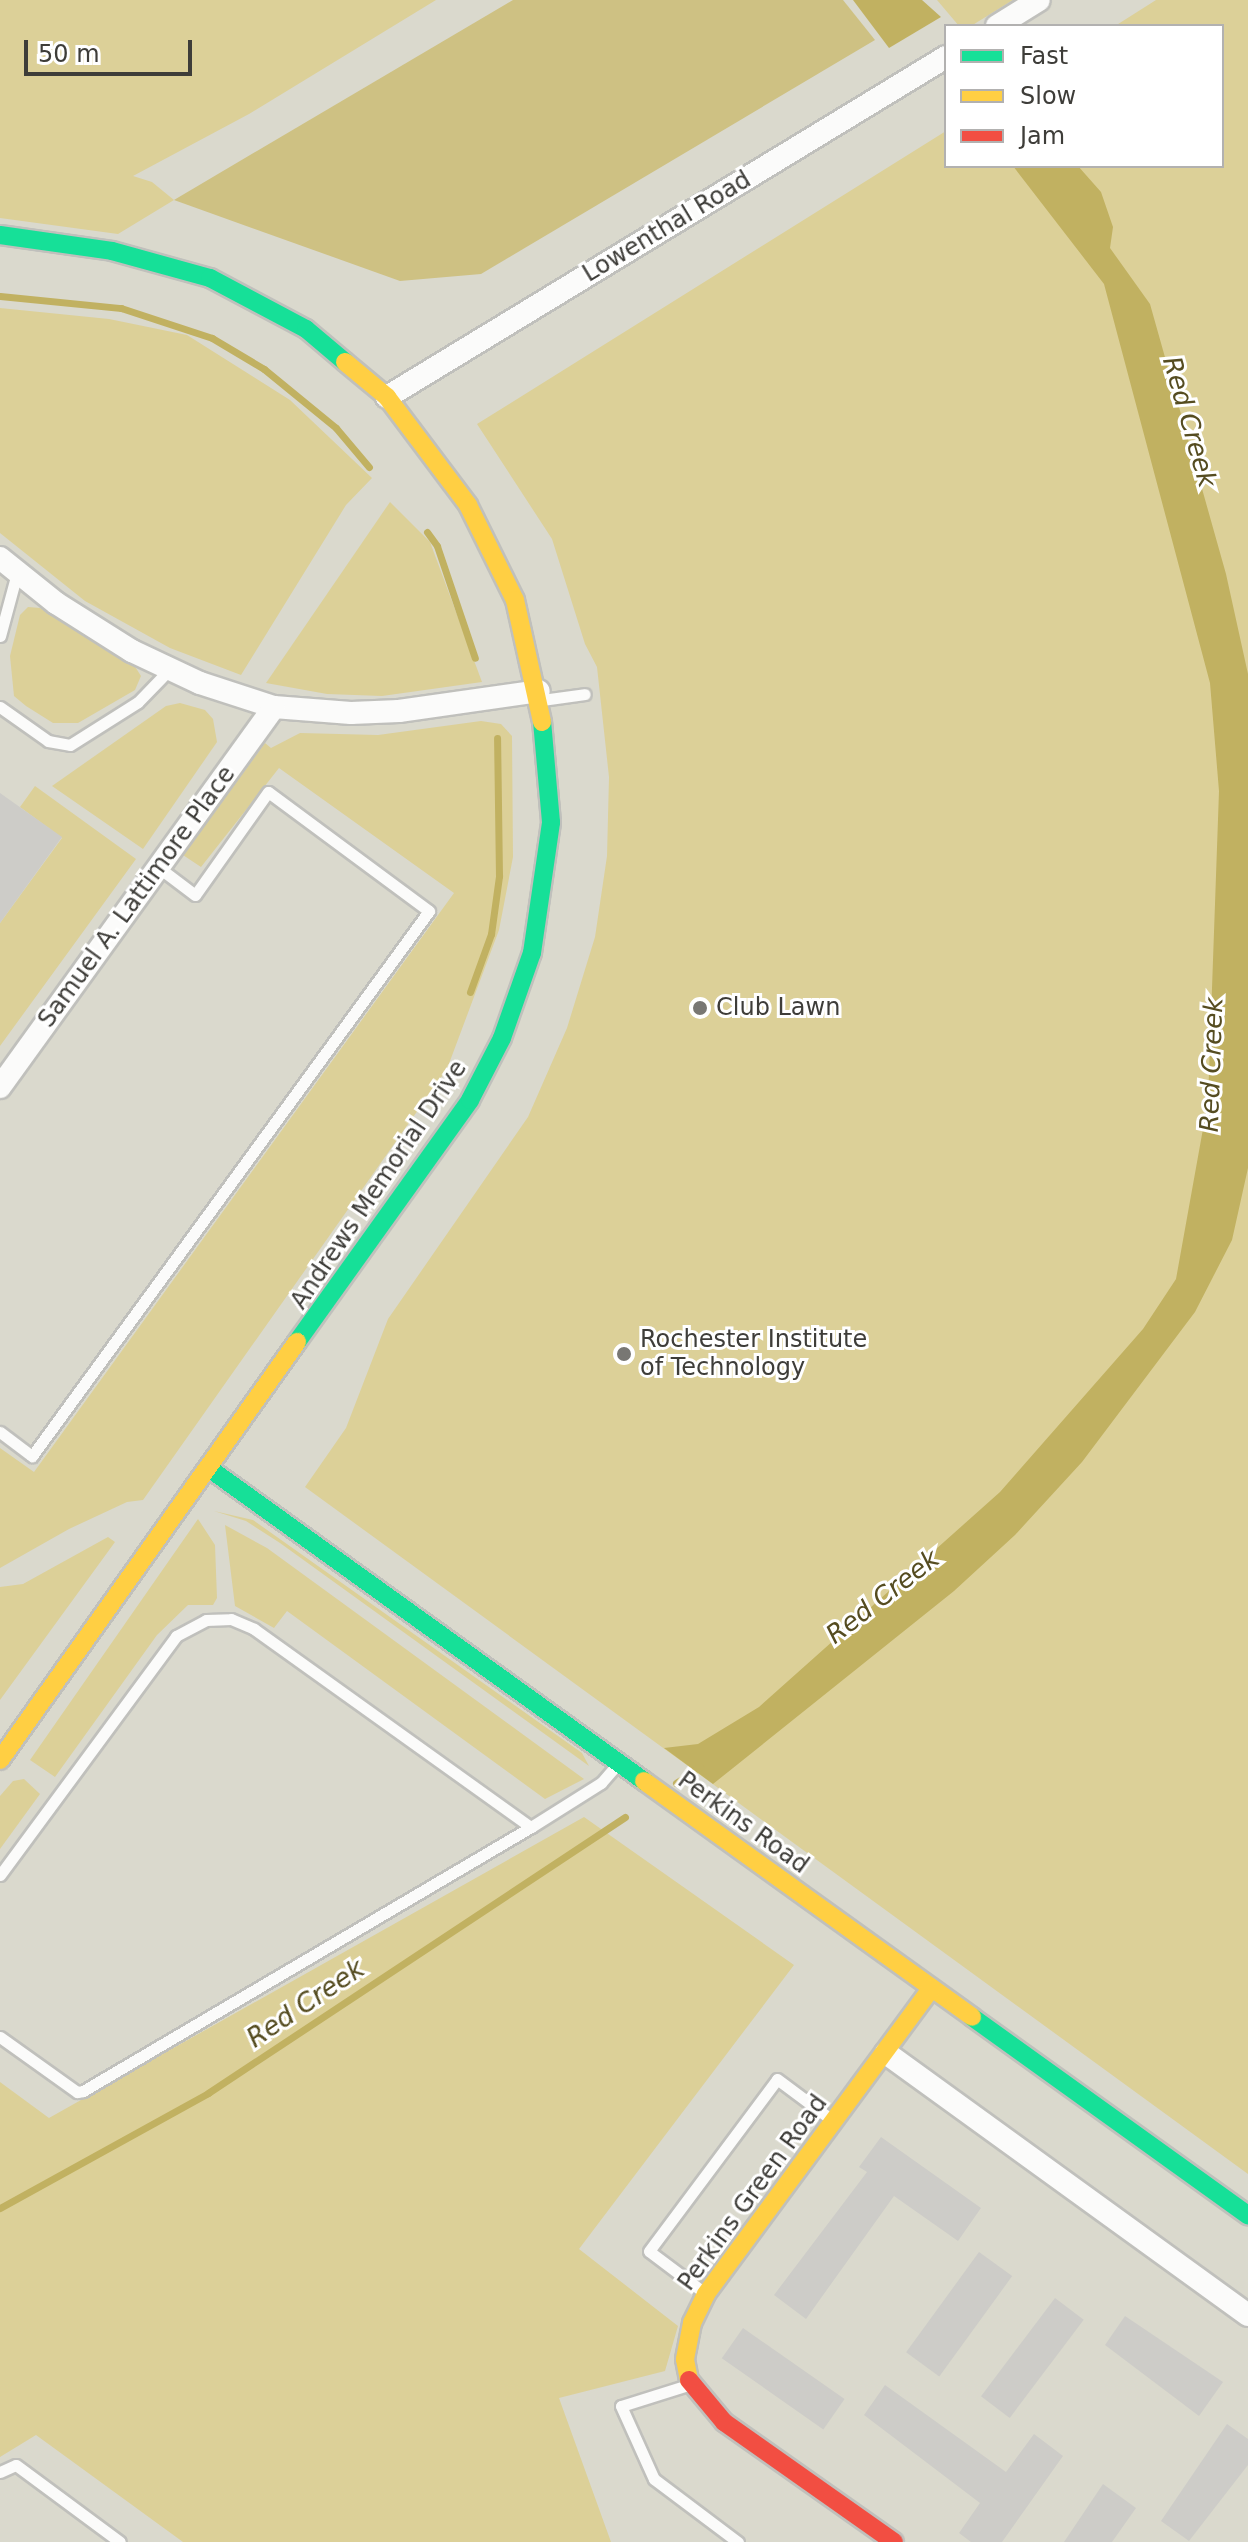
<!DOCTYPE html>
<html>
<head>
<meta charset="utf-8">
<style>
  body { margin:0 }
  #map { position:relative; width:1248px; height:2542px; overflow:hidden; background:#e4e3de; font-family:"DejaVu Sans",sans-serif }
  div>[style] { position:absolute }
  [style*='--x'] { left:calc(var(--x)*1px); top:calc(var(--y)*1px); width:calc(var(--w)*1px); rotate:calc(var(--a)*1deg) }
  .built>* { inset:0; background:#dad9cd }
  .green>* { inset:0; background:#dcd098 }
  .forest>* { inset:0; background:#cec183 }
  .water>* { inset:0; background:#c1b161 }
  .stream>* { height:7px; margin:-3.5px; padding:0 3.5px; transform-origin:3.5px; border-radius:3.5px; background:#c1b161 }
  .building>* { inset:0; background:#cdccc8; transform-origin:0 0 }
  .roads { filter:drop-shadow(2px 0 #c0c0bc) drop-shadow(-2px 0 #c0c0bc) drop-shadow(0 2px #c0c0bc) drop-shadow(0 -2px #c0c0bc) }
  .lane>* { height:11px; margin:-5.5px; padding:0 5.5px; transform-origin:5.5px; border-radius:5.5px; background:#fbfbfa }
  .street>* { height:22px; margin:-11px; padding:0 11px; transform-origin:11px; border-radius:11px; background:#fbfbfa }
  .fast>* { height:18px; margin:-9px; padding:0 9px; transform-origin:9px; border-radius:9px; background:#16e098 }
  .slow>* { height:18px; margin:-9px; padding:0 9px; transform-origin:9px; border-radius:9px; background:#ffcf43 }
  .jam>* { height:18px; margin:-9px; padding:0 9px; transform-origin:9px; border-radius:9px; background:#f24e42 }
  .dots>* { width:22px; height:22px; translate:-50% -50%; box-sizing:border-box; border:4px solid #fff; border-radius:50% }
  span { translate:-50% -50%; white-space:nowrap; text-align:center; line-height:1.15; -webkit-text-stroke:6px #fff; paint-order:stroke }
  .street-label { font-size:24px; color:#3e3d39 }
  .poi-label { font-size:24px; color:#3e3d39 }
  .left { translate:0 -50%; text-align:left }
  .water-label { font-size:26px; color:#554c20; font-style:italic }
  .legend { position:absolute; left:944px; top:24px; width:280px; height:144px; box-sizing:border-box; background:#fff; border:2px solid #b2b1b0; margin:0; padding:10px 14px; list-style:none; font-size:24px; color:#3e3d39 }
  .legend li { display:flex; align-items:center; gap:16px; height:40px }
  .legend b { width:40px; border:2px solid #b2b1b0 }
  .scale { position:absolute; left:24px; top:40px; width:168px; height:36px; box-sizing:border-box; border:4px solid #3e3d39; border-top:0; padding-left:10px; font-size:24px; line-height:28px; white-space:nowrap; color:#3e3d39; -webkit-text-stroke:6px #fff; paint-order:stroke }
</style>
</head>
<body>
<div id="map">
  <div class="built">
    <i style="clip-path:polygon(evenodd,0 0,1248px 0,1248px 2542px,0 2542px,0 0,946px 26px,1222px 26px,1222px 166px,946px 166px,946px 26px)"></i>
  </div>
  <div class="green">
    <i style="clip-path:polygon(0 0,436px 0,249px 114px,133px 176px,152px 182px,174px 200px,118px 234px,0 218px)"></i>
    <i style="clip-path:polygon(937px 0,1013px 0,971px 26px,959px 26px)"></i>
    <i style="clip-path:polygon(1156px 0,1248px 0,1248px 2174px,305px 1487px,346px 1428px,388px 1319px,528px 1117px,567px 1028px,595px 937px,607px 856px,609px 777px,597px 667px,585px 644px,552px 539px,477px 424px,946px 131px,946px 166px,1222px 166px,1222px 26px,1115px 26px)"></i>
    <i style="clip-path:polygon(0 308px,109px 319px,187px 335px,290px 400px,372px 478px,346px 505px,241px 675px,170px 648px,85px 601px,0 533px)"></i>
    <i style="clip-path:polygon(390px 502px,430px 542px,482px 682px,382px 696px,327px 694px,266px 683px)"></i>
    <i style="clip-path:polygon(28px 607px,40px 608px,134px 665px,141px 676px,135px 690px,78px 723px,53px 723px,26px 706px,14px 696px,10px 656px,20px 615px)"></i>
    <i style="clip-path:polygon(180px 703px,205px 710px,213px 719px,217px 742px,143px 849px,52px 786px,166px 706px)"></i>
    <i style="clip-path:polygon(481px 721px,501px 724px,512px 736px,513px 857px,499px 930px,447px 1069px,143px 1500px,127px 1502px,69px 1529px,0 1568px,0 1448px,34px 1472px,454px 893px,279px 768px,201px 867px,183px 855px,265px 743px,271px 748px,300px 733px,378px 735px)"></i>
    <i style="clip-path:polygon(35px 786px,136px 859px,0 1046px,0 923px,62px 838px,20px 807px)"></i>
    <i style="clip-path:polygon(214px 1511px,253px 1520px,582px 1753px,589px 1766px,280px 1543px,246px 1521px)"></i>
    <i style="clip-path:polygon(198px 1519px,215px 1545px,217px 1598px,213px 1605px,188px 1605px,157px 1635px,55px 1777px,30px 1760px)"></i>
    <i style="clip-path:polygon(225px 1525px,267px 1548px,584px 1779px,545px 1799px,287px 1611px,274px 1628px,235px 1606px)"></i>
    <i style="clip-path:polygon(108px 1537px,115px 1542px,0 1700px,0 1587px,23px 1584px)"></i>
    <i style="clip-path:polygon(24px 1779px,40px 1794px,0 1849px,0 1796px,13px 1781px)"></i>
    <i style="clip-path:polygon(584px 1817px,794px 1965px,579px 2249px,678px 2326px,665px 2371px,559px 2398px,611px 2542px,183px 2542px,36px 2435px,0 2457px,0 2082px,49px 2118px)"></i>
  </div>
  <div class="forest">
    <i style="clip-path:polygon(513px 0,843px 0,875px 40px,481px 274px,400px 281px,174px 200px)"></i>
  </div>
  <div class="water">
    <i style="clip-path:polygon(853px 0,922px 0,941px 17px,889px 48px)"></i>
    <i style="clip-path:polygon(1013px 166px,1078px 166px,1101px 192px,1113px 227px,1110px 248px,1150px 304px,1226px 574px,1248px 674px,1248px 1168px,1232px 1240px,1195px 1312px,1082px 1462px,1015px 1535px,954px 1591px,713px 1784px,664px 1748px,698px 1744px,759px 1707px,1000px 1492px,1143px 1329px,1176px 1279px,1208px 1101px,1219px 791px,1210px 683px,1104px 284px)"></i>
  </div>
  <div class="stream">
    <i style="--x:0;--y:296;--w:122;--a:5.7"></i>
    <i style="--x:121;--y:308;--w:96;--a:18.2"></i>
    <i style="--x:212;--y:338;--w:61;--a:30.8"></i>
    <i style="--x:264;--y:369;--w:93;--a:39.3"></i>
    <i style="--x:336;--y:428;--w:51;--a:49.8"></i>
    <i style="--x:427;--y:532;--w:17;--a:54"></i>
    <i style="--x:437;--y:546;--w:118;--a:71.3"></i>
    <i style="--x:470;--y:992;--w:62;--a:-70.1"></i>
    <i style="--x:491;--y:934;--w:59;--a:-82.1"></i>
    <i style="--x:499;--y:876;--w:138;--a:-90.8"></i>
    <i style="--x:676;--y:1783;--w:29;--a:-34"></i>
    <i style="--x:0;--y:2208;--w:238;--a:-28.9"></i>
    <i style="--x:208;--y:2093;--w:500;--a:-33.5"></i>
  </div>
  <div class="building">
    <i style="clip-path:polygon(0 793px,62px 837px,0 923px)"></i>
    <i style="clip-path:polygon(881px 2137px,981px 2208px,958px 2241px,894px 2196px,806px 2319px,774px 2295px,867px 2172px,859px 2167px)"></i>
    <i style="left:979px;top:2252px;width:41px;height:124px;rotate:36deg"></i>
    <i style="left:1055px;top:2298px;width:36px;height:123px;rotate:37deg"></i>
    <i style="clip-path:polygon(1125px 2316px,1223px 2382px,1199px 2416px,1105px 2345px)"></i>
    <i style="left:743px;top:2328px;width:124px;height:37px;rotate:35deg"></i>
    <i style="clip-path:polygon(885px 2385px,1006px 2472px,1034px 2434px,1063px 2456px,1002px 2542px,971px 2542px,959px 2533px,980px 2503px,864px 2415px)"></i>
    <i style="clip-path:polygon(1227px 2424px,1248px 2439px,1248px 2465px,1189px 2541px,1161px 2521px)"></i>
    <i style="clip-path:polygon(1103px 2484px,1136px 2508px,1112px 2542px,1064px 2542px)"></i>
  </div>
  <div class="roads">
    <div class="lane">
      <i style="--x:0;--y:636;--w:65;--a:-74.9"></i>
      <i style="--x:542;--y:700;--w:43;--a:-7.9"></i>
      <i style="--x:0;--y:707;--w:59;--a:35.3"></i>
      <i style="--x:48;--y:741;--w:22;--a:10"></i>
      <i style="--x:70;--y:745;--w:80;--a:-32.3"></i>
      <i style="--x:138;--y:702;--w:45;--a:-45.9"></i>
      <i style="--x:0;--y:1432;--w:40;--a:37"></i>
      <i style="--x:32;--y:1456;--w:674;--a:-53.93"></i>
      <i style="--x:429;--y:911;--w:200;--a:-143.5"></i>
      <i style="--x:268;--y:792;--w:126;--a:125.3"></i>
      <i style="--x:195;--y:895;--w:46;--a:-142.9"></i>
      <i style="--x:0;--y:1875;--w:297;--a:-53.6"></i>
      <i style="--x:176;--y:1636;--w:34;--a:-28"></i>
      <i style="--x:206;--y:1620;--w:25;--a:-2"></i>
      <i style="--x:231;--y:1619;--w:25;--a:23"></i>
      <i style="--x:254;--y:1629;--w:340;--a:35.6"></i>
      <i style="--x:531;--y:1827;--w:83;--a:-32.2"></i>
      <i style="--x:601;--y:1783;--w:23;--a:-49"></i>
      <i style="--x:0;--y:2037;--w:95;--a:35.5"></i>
      <i style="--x:77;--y:2092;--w:6;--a:-9"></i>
      <i style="--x:83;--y:2091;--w:520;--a:-30.51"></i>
      <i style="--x:702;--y:2291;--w:66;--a:-143"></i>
      <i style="--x:649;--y:2251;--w:214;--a:-53.3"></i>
      <i style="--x:777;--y:2079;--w:69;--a:36.7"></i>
      <i style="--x:688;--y:2385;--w:70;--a:162.6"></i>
      <i style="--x:621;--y:2406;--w:80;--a:65.7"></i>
      <i style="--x:654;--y:2479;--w:105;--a:36.9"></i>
      <i style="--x:0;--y:2472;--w:17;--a:-24"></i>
      <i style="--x:16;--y:2465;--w:129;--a:36.5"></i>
    </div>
    <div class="street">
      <i style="--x:997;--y:26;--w:49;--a:-31.8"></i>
      <i style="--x:387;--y:397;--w:654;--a:-31.31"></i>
      <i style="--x:0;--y:558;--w:72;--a:38.8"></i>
      <i style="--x:56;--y:603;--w:90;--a:32.3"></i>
      <i style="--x:132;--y:651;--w:75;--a:25.2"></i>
      <i style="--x:200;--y:683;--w:78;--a:18"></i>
      <i style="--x:274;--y:707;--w:77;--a:4.5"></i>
      <i style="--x:351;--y:713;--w:48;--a:-2.4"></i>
      <i style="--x:399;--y:711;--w:141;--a:-8.1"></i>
      <i style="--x:0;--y:1087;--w:468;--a:-54.2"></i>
      <i style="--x:886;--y:2053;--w:447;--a:35.9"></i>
    </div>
    <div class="fast">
      <i style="--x:0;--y:235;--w:113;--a:8.1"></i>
      <i style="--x:112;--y:251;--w:102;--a:15.4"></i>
      <i style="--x:210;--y:278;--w:109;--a:28"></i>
      <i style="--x:306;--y:329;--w:51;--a:40.2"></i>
      <i style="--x:297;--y:1342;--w:297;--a:-54.4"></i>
      <i style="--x:470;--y:1100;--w:70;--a:-62.7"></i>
      <i style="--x:502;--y:1038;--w:90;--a:-70.6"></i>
      <i style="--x:532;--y:953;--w:132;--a:-81.7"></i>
      <i style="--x:551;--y:822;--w:100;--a:-95.1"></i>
      <i style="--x:210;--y:1469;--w:535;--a:35.71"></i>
      <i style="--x:972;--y:2017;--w:340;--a:35.7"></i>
    </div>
    <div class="slow">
      <i style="--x:345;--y:362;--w:55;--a:39.8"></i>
      <i style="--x:387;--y:397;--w:135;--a:53.1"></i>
      <i style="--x:468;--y:505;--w:106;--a:63.7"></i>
      <i style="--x:515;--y:600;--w:125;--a:77.5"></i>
      <i style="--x:0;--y:1760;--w:513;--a:-54.61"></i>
      <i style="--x:644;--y:1781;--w:404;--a:35.7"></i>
      <i style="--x:689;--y:2380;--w:21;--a:-101"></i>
      <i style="--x:685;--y:2359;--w:37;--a:-79"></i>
      <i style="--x:692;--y:2323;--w:32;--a:-64"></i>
      <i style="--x:706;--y:2294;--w:380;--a:-53.6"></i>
    </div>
    <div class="jam">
      <i style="--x:689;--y:2380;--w:55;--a:50.2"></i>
      <i style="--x:724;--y:2422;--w:208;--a:35.2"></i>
    </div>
  </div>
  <div class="dots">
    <i style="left:700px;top:1008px;background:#787773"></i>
    <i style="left:624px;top:1354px;background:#787773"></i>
  </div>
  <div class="street-label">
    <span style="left:667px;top:227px;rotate:-31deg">Lowenthal Road</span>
    <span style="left:137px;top:897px;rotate:-54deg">Samuel A. Lattimore Place</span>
    <span style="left:379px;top:1185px;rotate:-56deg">Andrews Memorial Drive</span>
    <span style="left:743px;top:1823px;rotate:36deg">Perkins Road</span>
    <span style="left:753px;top:2193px;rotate:-54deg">Perkins Green Road</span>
  </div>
  <div class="poi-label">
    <span class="left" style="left:716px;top:1008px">Club Lawn</span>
    <span class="left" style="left:640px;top:1354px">Rochester Institute<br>of Technology</span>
  </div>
  <div class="water-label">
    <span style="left:1189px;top:422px;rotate:74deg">Red Creek</span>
    <span style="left:1212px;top:1065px;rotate:-88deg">Red Creek</span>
    <span style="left:883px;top:1597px;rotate:-38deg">Red Creek</span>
    <span style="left:306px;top:2004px;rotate:-34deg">Red Creek</span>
  </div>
  <ul class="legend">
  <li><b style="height:10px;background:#16e098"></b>Fast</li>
  <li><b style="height:10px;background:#ffcf43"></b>Slow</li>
  <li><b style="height:10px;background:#f24e42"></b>Jam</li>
  </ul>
  <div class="scale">50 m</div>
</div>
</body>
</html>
